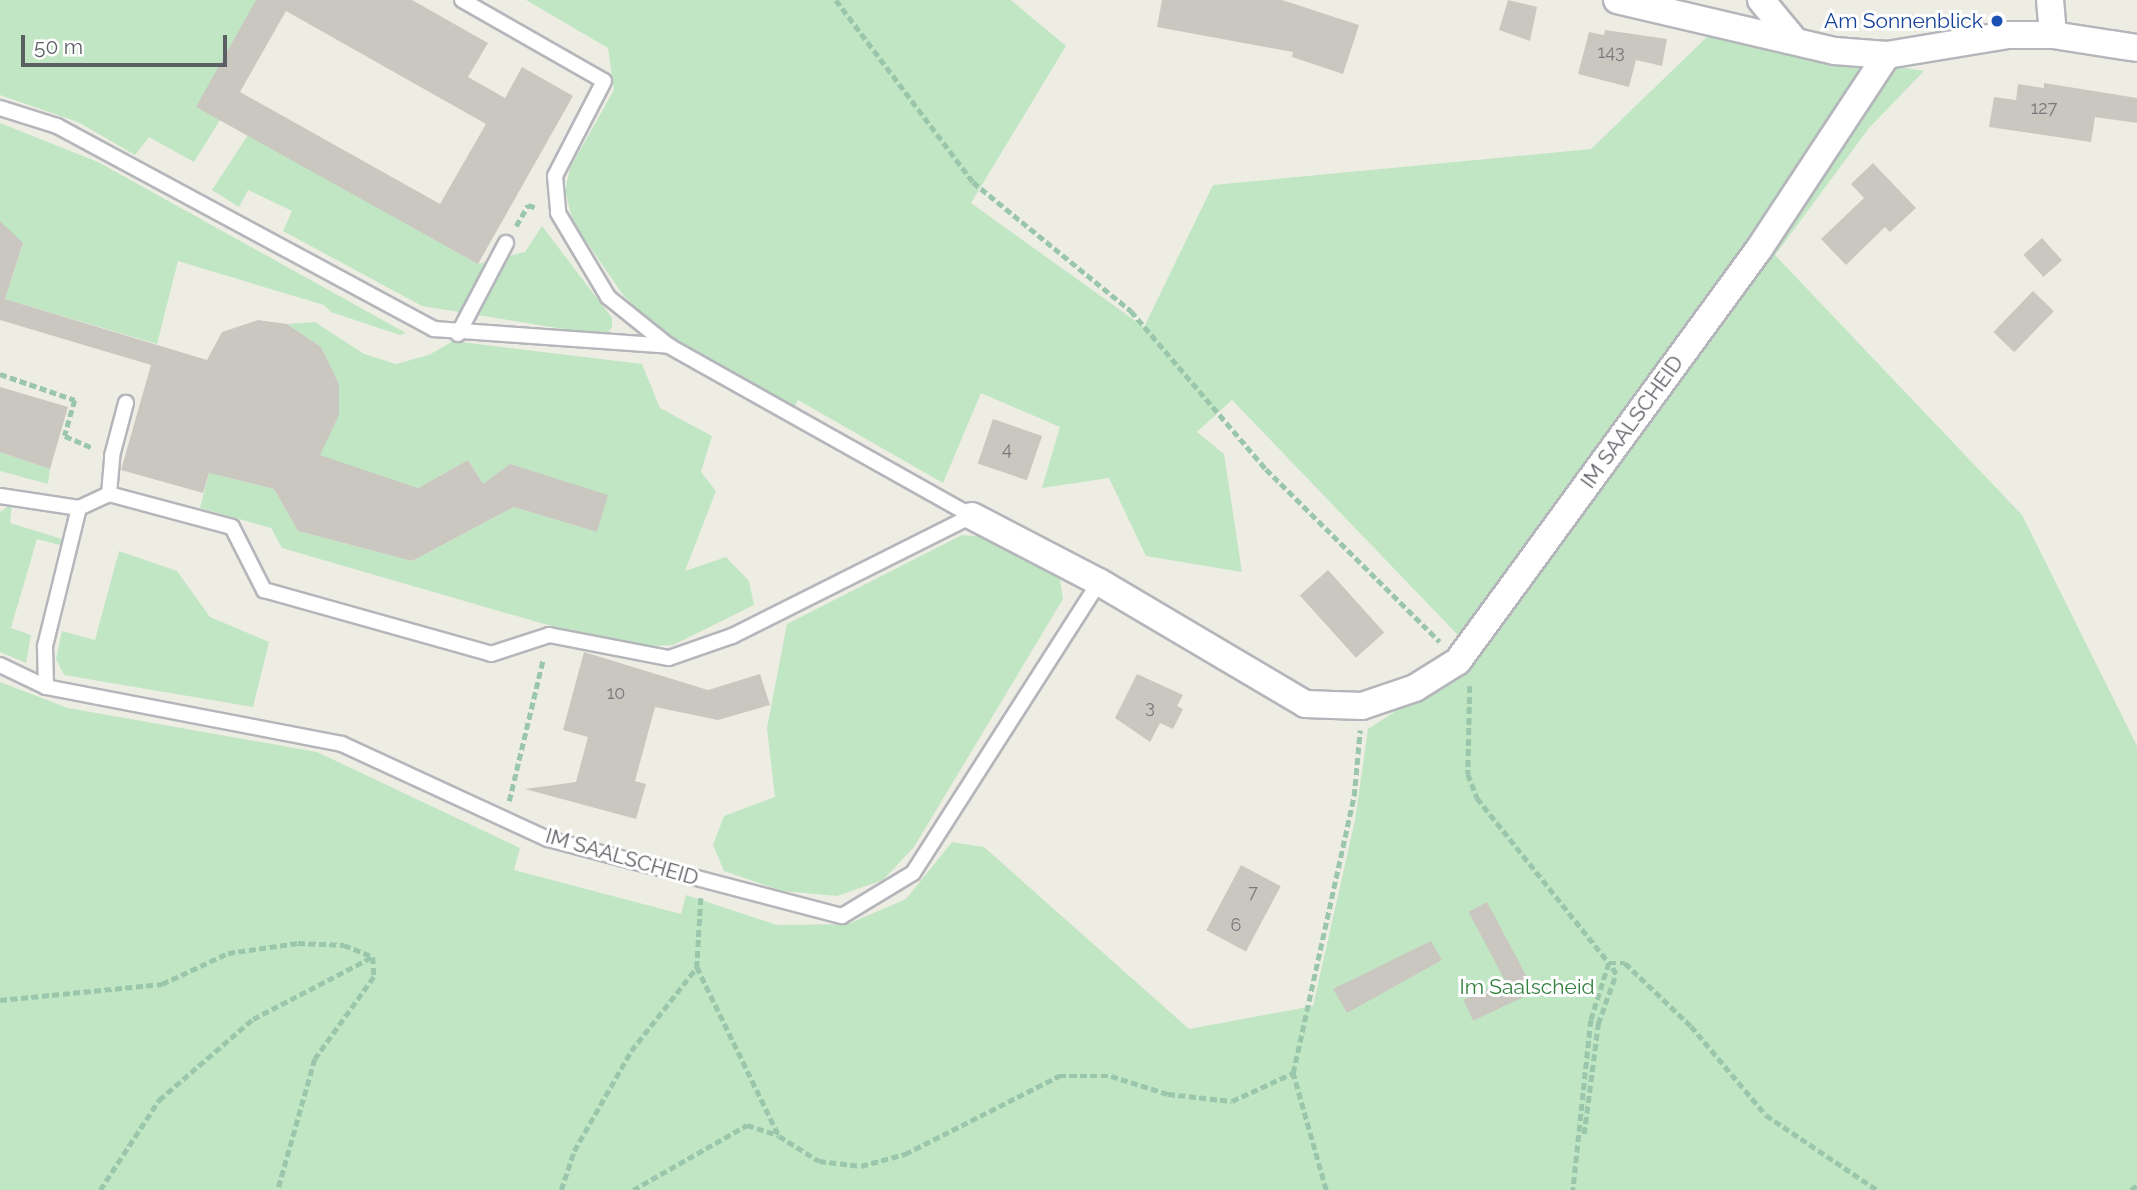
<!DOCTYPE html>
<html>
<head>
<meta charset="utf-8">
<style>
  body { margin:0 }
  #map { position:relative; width:2137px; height:1190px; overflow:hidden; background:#eeede4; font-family:Raleway,sans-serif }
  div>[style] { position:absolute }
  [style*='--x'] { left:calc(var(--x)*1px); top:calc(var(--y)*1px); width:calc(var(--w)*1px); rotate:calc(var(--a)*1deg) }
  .green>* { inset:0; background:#c1e6c4 }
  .building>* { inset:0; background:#cac7c1; transform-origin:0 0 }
  .path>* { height:4.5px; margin-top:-2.25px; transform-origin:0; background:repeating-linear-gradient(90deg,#9ac6ab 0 7px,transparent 0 10.5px) }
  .roads { filter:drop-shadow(2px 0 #b4b6bb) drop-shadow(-2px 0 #b4b6bb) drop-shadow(0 2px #b4b6bb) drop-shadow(0 -2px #b4b6bb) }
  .lane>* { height:14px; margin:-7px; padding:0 7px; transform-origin:7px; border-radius:7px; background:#fff }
  .street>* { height:26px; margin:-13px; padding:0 13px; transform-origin:13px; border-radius:13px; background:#fff }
  .dots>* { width:19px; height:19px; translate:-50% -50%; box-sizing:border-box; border:4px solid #fff; border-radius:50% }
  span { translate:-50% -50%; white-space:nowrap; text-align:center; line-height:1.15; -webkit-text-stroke:6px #fff; paint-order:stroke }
  .number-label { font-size:18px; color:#78797b }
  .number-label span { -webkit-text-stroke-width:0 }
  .transit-label { font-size:21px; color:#164399 }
  .right { translate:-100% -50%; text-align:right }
  .street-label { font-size:21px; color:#5c5f64 }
  .park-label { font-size:21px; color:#358240 }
  .scale { position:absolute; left:21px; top:35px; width:206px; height:32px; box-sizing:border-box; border:4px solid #5c5f64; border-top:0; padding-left:9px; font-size:21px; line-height:24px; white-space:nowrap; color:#5c5f64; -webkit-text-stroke:5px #fff; paint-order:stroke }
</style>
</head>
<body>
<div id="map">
  <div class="green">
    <i style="clip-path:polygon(0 0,256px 0,220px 120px,194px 162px,149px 137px,135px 155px,78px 122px,0 95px)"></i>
    <i style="clip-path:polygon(526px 0,1011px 0,1066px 46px,971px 203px,1144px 327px,1213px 185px,1591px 149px,1709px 35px,1924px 71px,1869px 128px,1775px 255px,2022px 515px,2137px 746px,2137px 1190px,0 1190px,0 682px,68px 708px,317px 752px,520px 848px,514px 870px,681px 914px,686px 895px,777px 925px,848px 924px,906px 899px,952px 842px,984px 847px,1189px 1029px,1313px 1006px,1355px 820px,1368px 729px,1479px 657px,1232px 400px,1197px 432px,1224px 454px,1242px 572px,1146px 556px,1109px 478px,1042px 488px,1060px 427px,981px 393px,943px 483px,798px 400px,792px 411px,674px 344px,623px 295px,573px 222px,565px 191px,570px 168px,614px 90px,608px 48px)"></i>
    <i style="clip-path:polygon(0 123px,98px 162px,406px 333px,400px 335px,331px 312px,324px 305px,178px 261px,157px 344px,5px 299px,23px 244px,0 222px)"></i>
    <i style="clip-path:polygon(248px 135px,478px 264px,525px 252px,542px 226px,612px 318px,612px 327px,606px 336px,422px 306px,283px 231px,292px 211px,248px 190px,239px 207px,212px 190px)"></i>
    <i style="clip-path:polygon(315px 322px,364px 354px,396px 364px,429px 355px,453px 341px,642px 364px,660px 408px,712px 436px,701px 472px,716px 491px,685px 571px,726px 557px,749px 581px,754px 605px,673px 645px,642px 647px,544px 624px,282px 548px,271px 528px,200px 508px,209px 473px,274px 489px,298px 531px,412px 561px,514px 507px,597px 532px,483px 484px,468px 460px,418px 488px,315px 454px,339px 415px,339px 384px,321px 347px,287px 324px)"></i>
    <i style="clip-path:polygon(0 452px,50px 469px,48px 484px,0 471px)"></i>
    <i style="clip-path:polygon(12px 504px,10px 523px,62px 539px,60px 545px,37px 539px,11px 628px,31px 635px,26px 663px,0 652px,0 512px)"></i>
    <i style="clip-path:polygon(962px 535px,989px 537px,1041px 564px,1060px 579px,1063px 599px,914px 847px,883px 880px,837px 896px,782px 891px,724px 871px,713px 845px,724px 816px,775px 797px,767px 728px,787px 624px)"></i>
    <i style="clip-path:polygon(119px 551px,177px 571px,210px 617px,269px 642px,253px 707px,64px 675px,56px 659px,62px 631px,95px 640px)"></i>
  </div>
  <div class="building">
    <i style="clip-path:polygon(evenodd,256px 0,412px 0,488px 43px,468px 77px,505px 98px,522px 67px,573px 96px,478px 264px,196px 107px,256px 0,286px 11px,486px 124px,440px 204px,240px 92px,286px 11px)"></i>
    <i style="clip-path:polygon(1162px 0,1282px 0,1359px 25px,1343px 74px,1292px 57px,1293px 52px,1157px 27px)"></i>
    <i style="clip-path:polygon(1508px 0,1537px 7px,1530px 41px,1499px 30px)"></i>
    <i style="clip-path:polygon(1605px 30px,1667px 39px,1662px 66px,1636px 60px,1629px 87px,1578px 74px,1589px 32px,1604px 35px)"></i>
    <i style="clip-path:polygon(2044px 83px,2137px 98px,2137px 123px,2095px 117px,2091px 142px,1989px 127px,1994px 97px,2016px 100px,2018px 84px,2044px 88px)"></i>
    <i style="clip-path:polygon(1873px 163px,1916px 208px,1890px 232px,1885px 227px,1846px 265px,1821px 239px,1864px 198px,1851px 184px)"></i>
    <i style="clip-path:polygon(0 221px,23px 243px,5px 299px,207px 360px,222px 332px,258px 320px,287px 324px,321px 347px,339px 384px,339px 415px,320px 455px,418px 488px,468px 460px,483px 484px,510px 464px,608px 495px,597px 532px,514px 507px,412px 561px,298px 531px,274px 489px,209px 473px,203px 493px,121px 470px,151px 365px,0 320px)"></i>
    <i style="left:2042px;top:238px;width:30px;height:25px;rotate:48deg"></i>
    <i style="left:2033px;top:291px;width:29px;height:57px;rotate:44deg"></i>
    <i style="clip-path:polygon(0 387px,68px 407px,50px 469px,0 452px)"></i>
    <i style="left:993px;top:419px;width:52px;height:47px;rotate:19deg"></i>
    <i style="left:1328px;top:570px;width:84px;height:38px;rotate:48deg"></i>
    <i style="clip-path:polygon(584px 652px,708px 690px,760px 674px,770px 705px,718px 720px,655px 707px,635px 781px,646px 784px,636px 819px,525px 789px,576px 782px,588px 737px,563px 730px)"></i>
    <i style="clip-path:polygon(1137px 674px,1183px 695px,1177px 706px,1183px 709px,1173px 729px,1160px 723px,1150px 742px,1115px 718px)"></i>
    <i style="left:1241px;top:865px;width:45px;height:74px;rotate:28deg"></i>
    <i style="left:1487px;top:902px;width:101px;height:21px;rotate:62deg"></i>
    <i style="clip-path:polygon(1431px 941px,1442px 960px,1347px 1013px,1333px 989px)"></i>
    <i style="left:1506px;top:980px;width:23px;height:47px;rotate:65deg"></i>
  </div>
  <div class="path">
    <i style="--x:836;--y:0;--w:228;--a:53"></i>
    <i style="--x:973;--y:182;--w:204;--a:39.2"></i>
    <i style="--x:1131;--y:311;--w:208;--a:49.5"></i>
    <i style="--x:1266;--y:469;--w:245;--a:44.8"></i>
    <i style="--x:516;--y:226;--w:24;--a:-60"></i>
    <i style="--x:528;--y:205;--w:9;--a:18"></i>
    <i style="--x:0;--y:374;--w:79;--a:19.1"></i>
    <i style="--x:75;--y:400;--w:37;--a:106"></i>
    <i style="--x:65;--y:436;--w:30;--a:23"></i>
    <i style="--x:1470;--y:686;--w:88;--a:91.3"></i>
    <i style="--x:1468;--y:774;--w:26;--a:69"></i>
    <i style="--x:1477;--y:798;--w:211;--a:51.3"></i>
    <i style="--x:1609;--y:963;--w:60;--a:107.5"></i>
    <i style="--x:1591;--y:1020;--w:171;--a:96"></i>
    <i style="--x:509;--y:801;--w:146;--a:-76.5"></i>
    <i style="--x:701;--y:898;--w:69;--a:93.3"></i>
    <i style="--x:697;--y:967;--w:188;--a:64.1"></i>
    <i style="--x:779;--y:1136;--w:47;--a:32"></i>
    <i style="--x:819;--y:1161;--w:42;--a:6.8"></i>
    <i style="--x:861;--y:1166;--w:46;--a:-15.3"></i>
    <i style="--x:905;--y:1154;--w:173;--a:-26.9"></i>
    <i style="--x:1059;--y:1076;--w:52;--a:0"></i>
    <i style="--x:1111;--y:1076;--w:60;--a:17.5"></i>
    <i style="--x:1168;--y:1094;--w:64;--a:6.2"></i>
    <i style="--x:1232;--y:1101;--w:67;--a:-24.7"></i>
    <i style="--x:0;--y:1000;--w:163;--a:-5.6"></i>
    <i style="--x:162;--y:984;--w:73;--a:-25.2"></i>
    <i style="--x:228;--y:953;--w:71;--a:-8.1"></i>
    <i style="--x:298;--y:943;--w:46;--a:2.5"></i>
    <i style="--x:344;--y:945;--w:31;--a:22"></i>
    <i style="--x:373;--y:957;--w:20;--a:87"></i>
    <i style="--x:374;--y:977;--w:101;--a:125.7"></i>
    <i style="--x:315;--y:1059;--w:136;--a:105.8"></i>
    <i style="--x:1584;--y:1134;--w:111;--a:-82.7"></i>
    <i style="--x:1598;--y:1024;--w:53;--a:-70.2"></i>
    <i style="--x:1616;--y:974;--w:13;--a:-122"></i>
    <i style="--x:1609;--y:963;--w:16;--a:0"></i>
    <i style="--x:1625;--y:963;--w:91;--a:43.7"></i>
    <i style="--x:1691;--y:1026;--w:116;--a:49.9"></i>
    <i style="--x:1766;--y:1115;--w:134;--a:34"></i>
    <i style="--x:100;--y:1190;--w:108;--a:-56.8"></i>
    <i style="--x:159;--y:1100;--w:124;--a:-40.8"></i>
    <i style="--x:253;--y:1019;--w:134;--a:-27.5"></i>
    <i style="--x:561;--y:1190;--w:41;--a:-71.6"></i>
    <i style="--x:574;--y:1151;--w:115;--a:-60.3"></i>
    <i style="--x:631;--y:1051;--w:107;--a:-51.8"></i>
    <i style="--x:633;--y:1190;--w:131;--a:-29.7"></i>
    <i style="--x:747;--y:1125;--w:33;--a:18"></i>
    <i style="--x:1326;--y:1190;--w:122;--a:-105.8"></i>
    <i style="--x:1293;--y:1073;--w:284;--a:-77.6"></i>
    <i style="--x:1354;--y:796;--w:66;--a:-84.8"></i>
    <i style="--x:2131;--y:1190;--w:8;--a:-40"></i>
  </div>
  <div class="roads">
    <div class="lane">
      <i style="--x:462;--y:0;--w:163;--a:29.7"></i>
      <i style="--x:604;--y:81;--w:107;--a:117.3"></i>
      <i style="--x:555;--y:176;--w:37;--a:85"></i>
      <i style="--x:558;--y:213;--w:98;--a:59.2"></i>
      <i style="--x:608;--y:297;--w:78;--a:38.8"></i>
      <i style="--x:669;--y:346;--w:347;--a:29.3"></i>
      <i style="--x:0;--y:108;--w:60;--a:17.5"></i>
      <i style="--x:57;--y:126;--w:428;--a:28.3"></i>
      <i style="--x:434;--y:329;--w:236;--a:4.1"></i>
      <i style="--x:458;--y:334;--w:103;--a:-62.2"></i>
      <i style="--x:109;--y:494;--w:38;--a:-85"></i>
      <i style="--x:112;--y:456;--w:55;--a:-75.2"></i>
      <i style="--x:0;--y:496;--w:80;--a:8.6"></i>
      <i style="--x:79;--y:508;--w:33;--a:-25"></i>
      <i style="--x:109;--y:494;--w:127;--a:15"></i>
      <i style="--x:232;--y:527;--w:71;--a:63.1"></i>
      <i style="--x:264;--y:590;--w:236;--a:15.7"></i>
      <i style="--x:491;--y:654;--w:61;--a:-18.1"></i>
      <i style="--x:549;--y:635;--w:122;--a:10.9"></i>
      <i style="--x:669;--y:658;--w:67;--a:-19.2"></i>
      <i style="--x:732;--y:636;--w:268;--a:-26.6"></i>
      <i style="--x:0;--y:665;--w:51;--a:25.6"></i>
      <i style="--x:46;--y:687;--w:301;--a:10.9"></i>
      <i style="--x:342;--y:744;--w:227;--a:24.8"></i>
      <i style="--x:548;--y:839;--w:304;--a:14.7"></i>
      <i style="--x:842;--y:916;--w:83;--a:-31.2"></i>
      <i style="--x:913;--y:873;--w:345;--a:-57.4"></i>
      <i style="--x:46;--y:687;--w:41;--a:-91.4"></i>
      <i style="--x:45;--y:646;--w:142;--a:-76.2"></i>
    </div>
    <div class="street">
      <i style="--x:1617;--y:0;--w:224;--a:13.2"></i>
      <i style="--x:1835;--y:51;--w:52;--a:4.4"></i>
      <i style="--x:1887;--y:55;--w:123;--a:-9.4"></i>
      <i style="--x:2008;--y:35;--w:45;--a:0"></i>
      <i style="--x:2053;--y:35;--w:85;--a:8.8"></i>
      <i style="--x:1761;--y:0;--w:52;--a:50.5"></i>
      <i style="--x:2050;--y:0;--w:35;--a:85"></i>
      <i style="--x:972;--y:516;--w:143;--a:27.5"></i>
      <i style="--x:1099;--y:582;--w:239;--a:30.6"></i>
      <i style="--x:1305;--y:704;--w:57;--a:2"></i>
      <i style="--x:1362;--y:706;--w:56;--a:-18.8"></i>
      <i style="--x:1415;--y:688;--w:51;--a:-32.1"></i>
      <i style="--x:1458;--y:661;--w:510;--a:-53.85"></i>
      <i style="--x:1759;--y:249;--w:232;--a:-56.6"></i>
    </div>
  </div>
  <div class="dots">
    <i style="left:1997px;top:21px;background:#1a4fb4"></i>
  </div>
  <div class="number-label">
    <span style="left:1611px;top:52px">143</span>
    <span style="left:2044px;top:108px">127</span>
    <span style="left:1007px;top:449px">4</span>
    <span style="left:616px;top:693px">10</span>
    <span style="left:1150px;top:707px">3</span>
    <span style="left:1253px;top:892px">7</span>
    <span style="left:1236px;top:925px">6</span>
  </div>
  <div class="transit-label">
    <span class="right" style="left:1983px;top:21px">Am Sonnenblick</span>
  </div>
  <div class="street-label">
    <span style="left:1632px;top:422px;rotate:-54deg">IM SAALSCHEID</span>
    <span style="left:622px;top:857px;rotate:16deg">IM SAALSCHEID</span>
  </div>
  <div class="park-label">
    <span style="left:1527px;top:987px">Im Saalscheid</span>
  </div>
  <div class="scale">50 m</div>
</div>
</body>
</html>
